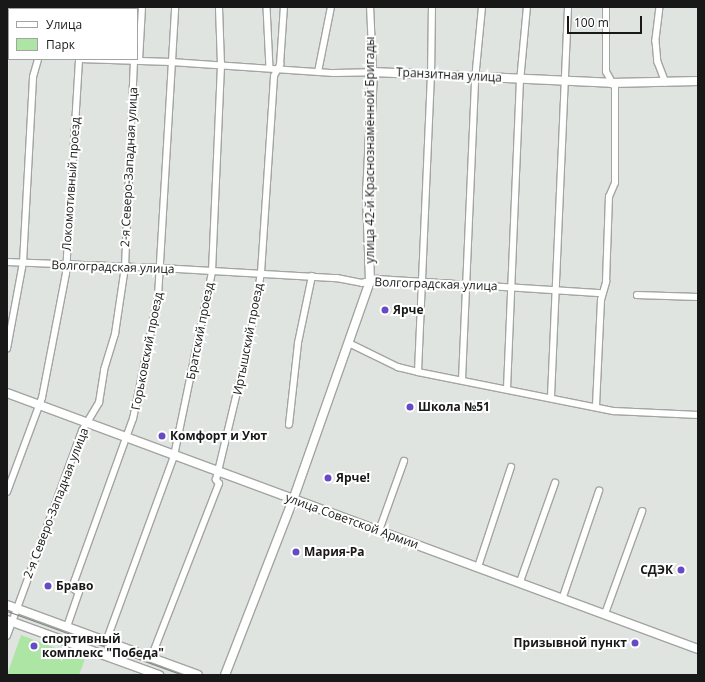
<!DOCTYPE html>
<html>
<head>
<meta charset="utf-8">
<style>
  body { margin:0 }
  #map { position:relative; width:705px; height:682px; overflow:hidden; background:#e0e4e0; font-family:"Open Sans",sans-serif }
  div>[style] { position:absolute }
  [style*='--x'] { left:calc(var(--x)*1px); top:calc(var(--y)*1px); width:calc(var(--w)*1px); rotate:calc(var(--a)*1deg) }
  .green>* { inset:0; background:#ade5a5 }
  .roads { filter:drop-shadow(1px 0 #a2a5a1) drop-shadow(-1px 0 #a2a5a1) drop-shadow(0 1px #a2a5a1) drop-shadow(0 -1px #a2a5a1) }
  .street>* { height:5.5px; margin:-2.75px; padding:0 2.75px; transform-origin:2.75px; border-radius:2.75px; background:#fff }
  .secondary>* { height:8px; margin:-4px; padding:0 4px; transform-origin:4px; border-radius:4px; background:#fff }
  .tram>* { height:1px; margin:-0.5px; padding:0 0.5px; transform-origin:0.5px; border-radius:0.5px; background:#7f817f }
  .dots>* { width:11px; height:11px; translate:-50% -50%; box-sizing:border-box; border:2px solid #fff; border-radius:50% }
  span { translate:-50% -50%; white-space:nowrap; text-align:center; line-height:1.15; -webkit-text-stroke:4px #fff; paint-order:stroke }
  .street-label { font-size:12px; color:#171817 }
  .poi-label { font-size:12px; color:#171817; font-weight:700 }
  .left { translate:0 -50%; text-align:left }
  .right { translate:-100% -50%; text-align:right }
  .frame { position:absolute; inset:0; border:8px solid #171817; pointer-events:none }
  .legend { position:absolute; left:8px; top:8px; width:130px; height:52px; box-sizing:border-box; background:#fff; border:1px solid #a2a3a2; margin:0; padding:5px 7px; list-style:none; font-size:12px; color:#171817 }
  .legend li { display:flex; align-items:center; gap:8px; height:20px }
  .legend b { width:20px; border:1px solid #a2a3a2 }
  .scale { position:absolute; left:567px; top:16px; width:75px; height:18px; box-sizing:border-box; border:2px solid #171817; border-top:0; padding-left:5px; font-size:12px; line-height:14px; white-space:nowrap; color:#171817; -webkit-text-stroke:3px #fff; paint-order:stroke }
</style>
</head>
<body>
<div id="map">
  <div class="green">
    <i style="clip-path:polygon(21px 635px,85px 659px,79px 675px,7px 675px)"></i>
  </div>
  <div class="roads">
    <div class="street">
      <i style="--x:267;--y:7;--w:61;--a:87.2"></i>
      <i style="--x:660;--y:7;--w:34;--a:97"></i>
      <i style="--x:656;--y:41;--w:21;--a:85"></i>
      <i style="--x:658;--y:62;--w:22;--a:69"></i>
      <i style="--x:38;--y:9;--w:2;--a:-63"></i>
      <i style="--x:80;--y:9;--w:2;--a:-90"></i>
      <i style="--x:80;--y:59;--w:91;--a:1.9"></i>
      <i style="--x:171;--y:62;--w:163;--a:3.9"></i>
      <i style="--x:334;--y:73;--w:39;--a:-1"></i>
      <i style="--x:373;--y:72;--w:65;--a:-92.6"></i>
      <i style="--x:139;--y:61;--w:54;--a:-86.8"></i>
      <i style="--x:318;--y:72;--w:66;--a:-78.7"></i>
      <i style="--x:7;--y:262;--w:154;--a:2.2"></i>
      <i style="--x:161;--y:268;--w:176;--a:3.3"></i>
      <i style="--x:337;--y:278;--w:25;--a:11"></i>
      <i style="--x:362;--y:283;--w:16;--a:-15"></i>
      <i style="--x:377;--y:279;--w:225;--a:3.6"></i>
      <i style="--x:637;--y:295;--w:61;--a:1.9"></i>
      <i style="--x:349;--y:343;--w:55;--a:26.1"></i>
      <i style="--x:398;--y:367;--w:21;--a:14"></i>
      <i style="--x:418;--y:372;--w:200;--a:11.3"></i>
      <i style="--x:614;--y:411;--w:84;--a:2.7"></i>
      <i style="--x:7;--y:349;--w:87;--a:-79.5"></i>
      <i style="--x:23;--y:263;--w:186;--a:-86.9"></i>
      <i style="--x:33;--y:77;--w:19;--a:-74"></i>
      <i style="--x:418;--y:372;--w:295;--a:-87.5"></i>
      <i style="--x:431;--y:77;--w:70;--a:-89.2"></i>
      <i style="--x:462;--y:380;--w:300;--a:-87.5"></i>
      <i style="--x:475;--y:80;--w:73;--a:-84.5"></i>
      <i style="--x:507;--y:389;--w:307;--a:-87.6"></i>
      <i style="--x:520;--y:82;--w:75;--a:-84.7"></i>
      <i style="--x:551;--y:397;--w:390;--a:-87.5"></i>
      <i style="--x:596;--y:406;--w:106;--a:-87.3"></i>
      <i style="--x:601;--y:300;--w:19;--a:-74"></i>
      <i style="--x:606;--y:282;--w:85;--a:-88"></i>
      <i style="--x:609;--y:197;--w:15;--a:-67"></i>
      <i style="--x:615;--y:183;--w:95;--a:-90"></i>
      <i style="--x:615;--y:88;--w:18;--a:-119"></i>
      <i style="--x:606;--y:72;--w:65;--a:-90"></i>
      <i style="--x:289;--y:425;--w:82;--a:-83.7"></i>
      <i style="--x:298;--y:343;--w:68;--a:-78.2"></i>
      <i style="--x:7;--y:492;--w:100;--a:-69.6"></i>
      <i style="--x:42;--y:398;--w:127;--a:-79.1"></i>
      <i style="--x:66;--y:273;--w:214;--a:-86.5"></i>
      <i style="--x:379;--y:531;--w:74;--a:-70.3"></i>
      <i style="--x:478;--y:567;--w:105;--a:-71.7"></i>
      <i style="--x:520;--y:582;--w:105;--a:-70.5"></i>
      <i style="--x:563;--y:597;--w:112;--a:-71.2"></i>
      <i style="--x:605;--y:614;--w:109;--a:-70.1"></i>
      <i style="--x:67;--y:627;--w:36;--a:-71"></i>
      <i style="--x:79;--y:593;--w:9;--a:-144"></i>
      <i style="--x:72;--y:588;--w:180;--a:-70.2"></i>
      <i style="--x:133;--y:419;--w:125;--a:-78.4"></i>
      <i style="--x:158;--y:297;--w:290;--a:-86.6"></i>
      <i style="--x:7;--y:636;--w:218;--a:-69.9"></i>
      <i style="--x:82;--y:431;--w:33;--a:-59"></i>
      <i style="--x:99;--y:403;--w:33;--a:-81"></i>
      <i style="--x:104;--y:370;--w:38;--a:-73"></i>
      <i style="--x:115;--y:334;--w:68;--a:-81.5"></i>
      <i style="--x:125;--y:267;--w:206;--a:-87.5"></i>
      <i style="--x:106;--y:642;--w:198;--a:-69.9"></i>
      <i style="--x:174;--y:456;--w:188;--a:-78.3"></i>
      <i style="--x:212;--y:272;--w:207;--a:-87.5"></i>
      <i style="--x:221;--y:65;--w:58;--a:-92"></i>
      <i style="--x:151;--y:658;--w:187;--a:-68.7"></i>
      <i style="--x:219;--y:484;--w:5;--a:-127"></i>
      <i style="--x:216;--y:480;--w:146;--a:-76.5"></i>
      <i style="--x:250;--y:338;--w:66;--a:-80.4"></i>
      <i style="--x:261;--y:273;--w:197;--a:-86.2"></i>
      <i style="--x:274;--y:76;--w:13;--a:-61"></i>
      <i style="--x:280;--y:65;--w:58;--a:-86.1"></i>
    </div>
    <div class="secondary">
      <i style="--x:7;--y:393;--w:737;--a:20.33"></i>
      <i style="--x:7;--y:605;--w:203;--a:20.1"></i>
      <i style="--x:7;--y:620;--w:162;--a:19.9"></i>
      <i style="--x:225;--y:675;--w:188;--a:-68.8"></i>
      <i style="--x:293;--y:500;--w:232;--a:-70.6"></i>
      <i style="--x:370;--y:281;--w:86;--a:-92"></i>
      <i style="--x:367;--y:195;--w:123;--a:-87.2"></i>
      <i style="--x:373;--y:72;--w:238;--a:2.6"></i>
      <i style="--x:611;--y:83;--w:87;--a:-1.3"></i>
    </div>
  </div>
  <div class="tram">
    <i style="--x:7;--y:611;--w:187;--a:20"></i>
  </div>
  <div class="dots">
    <i style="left:385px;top:310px;background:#674bc4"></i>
    <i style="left:410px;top:407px;background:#674bc4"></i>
    <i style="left:162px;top:436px;background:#674bc4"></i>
    <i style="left:328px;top:478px;background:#674bc4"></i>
    <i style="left:296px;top:552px;background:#674bc4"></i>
    <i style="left:681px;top:570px;background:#674bc4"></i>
    <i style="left:48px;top:586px;background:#674bc4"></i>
    <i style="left:635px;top:643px;background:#674bc4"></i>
    <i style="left:34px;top:646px;background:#674bc4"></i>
  </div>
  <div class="street-label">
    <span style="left:449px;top:75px;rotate:3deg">Транзитная улица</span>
    <span style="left:370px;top:150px;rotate:-90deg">улица 42-й Краснознамённой Бригады</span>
    <span style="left:129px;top:167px;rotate:-87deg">2-я Северо-Западная улица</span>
    <span style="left:71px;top:184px;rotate:-86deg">Локомотивный проезд</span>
    <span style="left:113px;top:267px;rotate:2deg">Волгоградская улица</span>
    <span style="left:436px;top:284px;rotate:2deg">Волгоградская улица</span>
    <span style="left:200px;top:331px;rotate:-79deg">Братский проезд</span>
    <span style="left:248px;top:339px;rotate:-79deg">Иртышский проезд</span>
    <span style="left:147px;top:351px;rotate:-79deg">Горьковский проезд</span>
    <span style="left:56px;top:503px;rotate:-69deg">2-я Северо-Западная улица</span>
    <span style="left:352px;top:521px;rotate:20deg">улица Советской Армии</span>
  </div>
  <div class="poi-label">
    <span class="left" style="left:393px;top:310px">Ярче</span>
    <span class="left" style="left:418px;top:407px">Школа №51</span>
    <span class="left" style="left:170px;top:436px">Комфорт и Уют</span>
    <span class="left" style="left:336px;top:478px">Ярче!</span>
    <span class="left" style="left:304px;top:552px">Мария-Ра</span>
    <span class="right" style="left:673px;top:570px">СДЭК</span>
    <span class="left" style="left:56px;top:586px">Браво</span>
    <span class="left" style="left:42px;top:646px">спортивный<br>комплекс "Победа"</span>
    <span class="right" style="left:627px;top:643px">Призывной пункт</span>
  </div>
  <div class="frame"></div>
  <ul class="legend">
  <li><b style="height:5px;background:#fff"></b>Улица</li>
  <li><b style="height:11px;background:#ade5a5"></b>Парк</li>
  </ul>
  <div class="scale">100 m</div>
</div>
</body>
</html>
